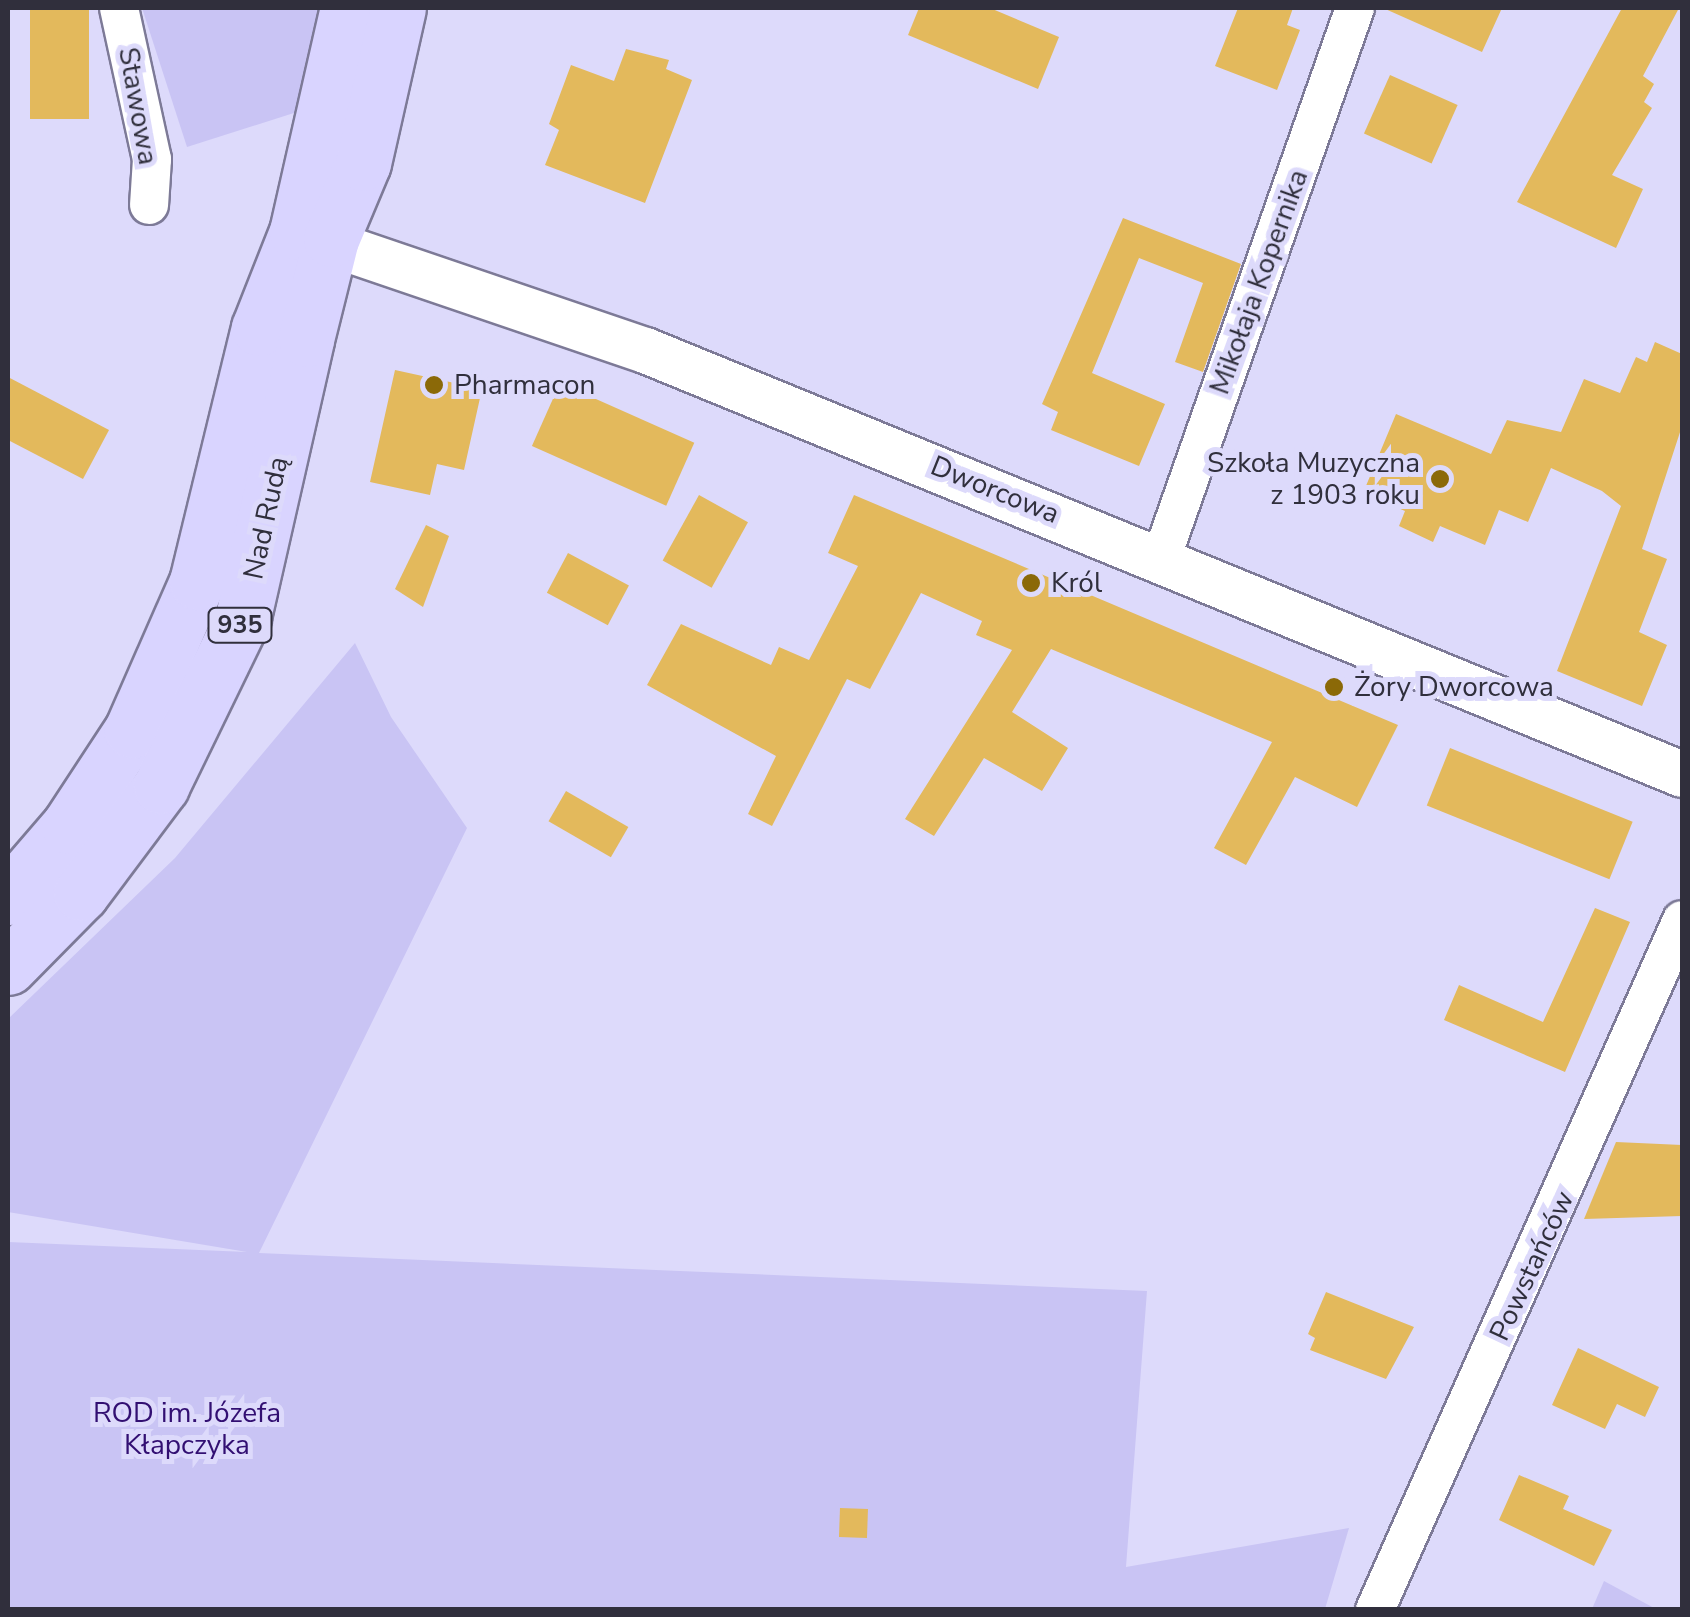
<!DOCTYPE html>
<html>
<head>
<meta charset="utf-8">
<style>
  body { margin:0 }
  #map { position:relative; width:1690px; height:1617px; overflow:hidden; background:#dddafb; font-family:"Nunito Sans",sans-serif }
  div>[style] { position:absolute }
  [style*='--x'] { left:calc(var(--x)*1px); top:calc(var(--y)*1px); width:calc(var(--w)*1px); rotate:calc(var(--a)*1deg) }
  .green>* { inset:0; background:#c9c4f4 }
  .building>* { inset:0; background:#e3b95c; transform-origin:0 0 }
  .roads { filter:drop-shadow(2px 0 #7d7a97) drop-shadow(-2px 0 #7d7a97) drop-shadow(0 2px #7d7a97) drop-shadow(0 -2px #7d7a97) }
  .minor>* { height:38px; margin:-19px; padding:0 19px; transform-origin:19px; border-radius:19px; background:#fff }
  .tertiary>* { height:45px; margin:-22.5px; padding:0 22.5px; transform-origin:22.5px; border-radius:22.5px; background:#fff }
  .primary>* { height:55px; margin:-27.5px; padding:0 27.5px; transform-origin:27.5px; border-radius:27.5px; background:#d9d4ff }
  .dots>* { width:28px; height:28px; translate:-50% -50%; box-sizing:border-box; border:5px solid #dddafb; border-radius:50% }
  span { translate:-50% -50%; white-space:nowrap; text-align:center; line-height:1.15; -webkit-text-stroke:10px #dddafb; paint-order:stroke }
  .shield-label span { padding:2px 8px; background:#dddafb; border:2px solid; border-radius:8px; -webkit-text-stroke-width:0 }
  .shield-label { font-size:25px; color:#302f3c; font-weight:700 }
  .street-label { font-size:28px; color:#302f3c }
  .poi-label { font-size:28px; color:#302f3c }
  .left { translate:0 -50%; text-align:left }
  .right { translate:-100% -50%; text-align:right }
  .park-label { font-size:28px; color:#320f72 }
  .frame { position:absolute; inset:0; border:10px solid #302f3c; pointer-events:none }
</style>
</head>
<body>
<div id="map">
  <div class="green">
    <i style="clip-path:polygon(142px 8px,321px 8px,297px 112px,187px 147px)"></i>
    <i style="clip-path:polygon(355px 643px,391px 717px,467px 828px,259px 1253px,1147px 1291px,1126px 1567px,1349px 1528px,1325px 1609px,8px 1609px,8px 1242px,247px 1252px,8px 1212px,8px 1019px,175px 858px)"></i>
    <i style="clip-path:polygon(1604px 1581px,1656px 1609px,1592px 1609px)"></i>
  </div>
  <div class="building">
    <i style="left:30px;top:8px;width:59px;height:111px"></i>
    <i style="clip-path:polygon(919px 8px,990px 8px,1059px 37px,1038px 89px,908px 35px)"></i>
    <i style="clip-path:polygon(1238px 8px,1293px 8px,1287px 25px,1300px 30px,1277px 90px,1215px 66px)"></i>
    <i style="clip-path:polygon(1383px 8px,1502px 8px,1482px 52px)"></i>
    <i style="clip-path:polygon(1622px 8px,1679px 8px,1643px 76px,1654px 84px,1644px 102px,1652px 108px,1612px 175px,1643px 189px,1616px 248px,1517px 202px)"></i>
    <i style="clip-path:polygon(626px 49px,669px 60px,666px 69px,692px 80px,645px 203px,545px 165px,559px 130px,549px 124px,571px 65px,614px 81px)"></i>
    <i style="left:1390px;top:75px;width:74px;height:64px;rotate:24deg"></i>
    <i style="clip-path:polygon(1123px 218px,1241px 264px,1203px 372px,1175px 362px,1203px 283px,1139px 258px,1092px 373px,1165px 404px,1139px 466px,1051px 430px,1058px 412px,1042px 404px)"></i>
    <i style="clip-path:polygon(1655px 342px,1682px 354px,1682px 426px,1642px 549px,1667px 559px,1639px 632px,1667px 645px,1642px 706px,1557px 671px,1621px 506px,1602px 491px,1551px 468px,1528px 522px,1499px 510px,1485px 545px,1440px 526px,1433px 542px,1399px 526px,1405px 511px,1363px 493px,1396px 414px,1491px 454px,1507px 420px,1561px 432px,1584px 379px,1620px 393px,1636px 357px,1647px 362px)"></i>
    <i style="clip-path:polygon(395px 370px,482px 389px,464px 470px,437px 464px,430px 495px,370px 482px)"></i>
    <i style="clip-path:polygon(8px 377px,109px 430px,83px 479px,8px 440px)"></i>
    <i style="left:560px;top:383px;width:147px;height:69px;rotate:24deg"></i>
    <i style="left:699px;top:495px;width:56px;height:75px;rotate:29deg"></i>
    <i style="clip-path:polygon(854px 495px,1398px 725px,1357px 807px,1295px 777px,1246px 865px,1214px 848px,1272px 742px,1051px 649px,1012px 712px,1068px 748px,1042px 791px,984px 758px,934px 836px,905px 819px,1012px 650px,976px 635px,982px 621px,921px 593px,870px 689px,847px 679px,772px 826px,748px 814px,776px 756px,647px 685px,681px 624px,771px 665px,779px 647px,809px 660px,858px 566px,828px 553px)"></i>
    <i style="clip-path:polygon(426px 525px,449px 536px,423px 607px,395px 589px)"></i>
    <i style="left:568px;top:553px;width:69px;height:45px;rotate:28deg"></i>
    <i style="left:1450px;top:748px;width:197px;height:62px;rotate:22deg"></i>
    <i style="left:566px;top:791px;width:72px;height:35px;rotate:30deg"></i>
    <i style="clip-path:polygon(1595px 908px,1630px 922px,1565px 1072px,1444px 1020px,1459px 985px,1543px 1022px)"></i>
    <i style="clip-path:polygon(1616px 1142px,1682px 1145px,1682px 1216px,1584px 1219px)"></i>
    <i style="clip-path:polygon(1326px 1292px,1414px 1327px,1386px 1379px,1310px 1350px,1315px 1338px,1308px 1334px)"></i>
    <i style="clip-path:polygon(1578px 1348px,1659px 1387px,1645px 1417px,1617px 1404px,1605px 1429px,1552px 1405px)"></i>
    <i style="clip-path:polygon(1519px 1475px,1569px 1496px,1563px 1509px,1612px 1530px,1594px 1566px,1499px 1520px)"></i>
    <i style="left:840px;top:1508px;width:28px;height:29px;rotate:2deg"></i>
  </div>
  <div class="roads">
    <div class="minor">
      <i style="--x:119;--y:8;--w:155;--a:77.7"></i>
      <i style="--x:152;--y:159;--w:46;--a:93.7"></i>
      <i style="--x:1162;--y:556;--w:581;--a:-70.6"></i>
      <i style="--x:1375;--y:1610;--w:755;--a:-66.01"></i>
    </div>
    <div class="tertiary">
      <i style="--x:298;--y:232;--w:367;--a:18.8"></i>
      <i style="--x:645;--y:350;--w:1120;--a:22.24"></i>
    </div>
    <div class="primary">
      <i style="--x:8;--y:897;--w:94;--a:-49.3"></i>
      <i style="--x:69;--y:826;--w:115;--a:-56.7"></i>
      <i style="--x:132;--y:730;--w:162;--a:-66.3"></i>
      <i style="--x:197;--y:582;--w:261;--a:-76.3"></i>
      <i style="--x:259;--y:328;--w:103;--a:-68.4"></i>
      <i style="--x:297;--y:232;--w:230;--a:-77.2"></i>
      <i style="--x:8;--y:967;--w:104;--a:-45.4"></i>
      <i style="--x:81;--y:893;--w:134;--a:-53.2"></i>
      <i style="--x:161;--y:786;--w:188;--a:-64.1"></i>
      <i style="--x:243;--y:617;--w:285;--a:-77.2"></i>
      <i style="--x:306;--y:339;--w:103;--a:-76"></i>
      <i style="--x:331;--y:239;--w:82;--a:-67.2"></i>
      <i style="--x:363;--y:163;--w:159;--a:-77.3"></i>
    </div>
  </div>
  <div class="dots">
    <i style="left:434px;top:385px;background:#8b6908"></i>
    <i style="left:1440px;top:479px;background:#8b6908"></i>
    <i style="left:1031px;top:583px;background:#8b6908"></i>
    <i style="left:1334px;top:687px;background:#8b6908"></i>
  </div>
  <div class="shield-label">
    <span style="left:240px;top:625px">935</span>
  </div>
  <div class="street-label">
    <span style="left:138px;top:106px;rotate:80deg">Stawowa</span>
    <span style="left:1259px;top:282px;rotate:-70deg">Mikołaja Kopernika</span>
    <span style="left:995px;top:490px;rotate:22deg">Dworcowa</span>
    <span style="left:266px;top:518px;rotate:-78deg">Nad Rudą</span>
    <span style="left:1532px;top:1266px;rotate:-65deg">Powstańców</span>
  </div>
  <div class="poi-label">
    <span class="left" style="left:454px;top:385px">Pharmacon</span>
    <span class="right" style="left:1420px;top:479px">Szkoła Muzyczna<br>z 1903 roku</span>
    <span class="left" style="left:1051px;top:583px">Król</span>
    <span class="left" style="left:1354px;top:687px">Żory Dworcowa</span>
  </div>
  <div class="park-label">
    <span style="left:187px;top:1429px">ROD im. Józefa<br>Kłapczyka</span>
  </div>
  <div class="frame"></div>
</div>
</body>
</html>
